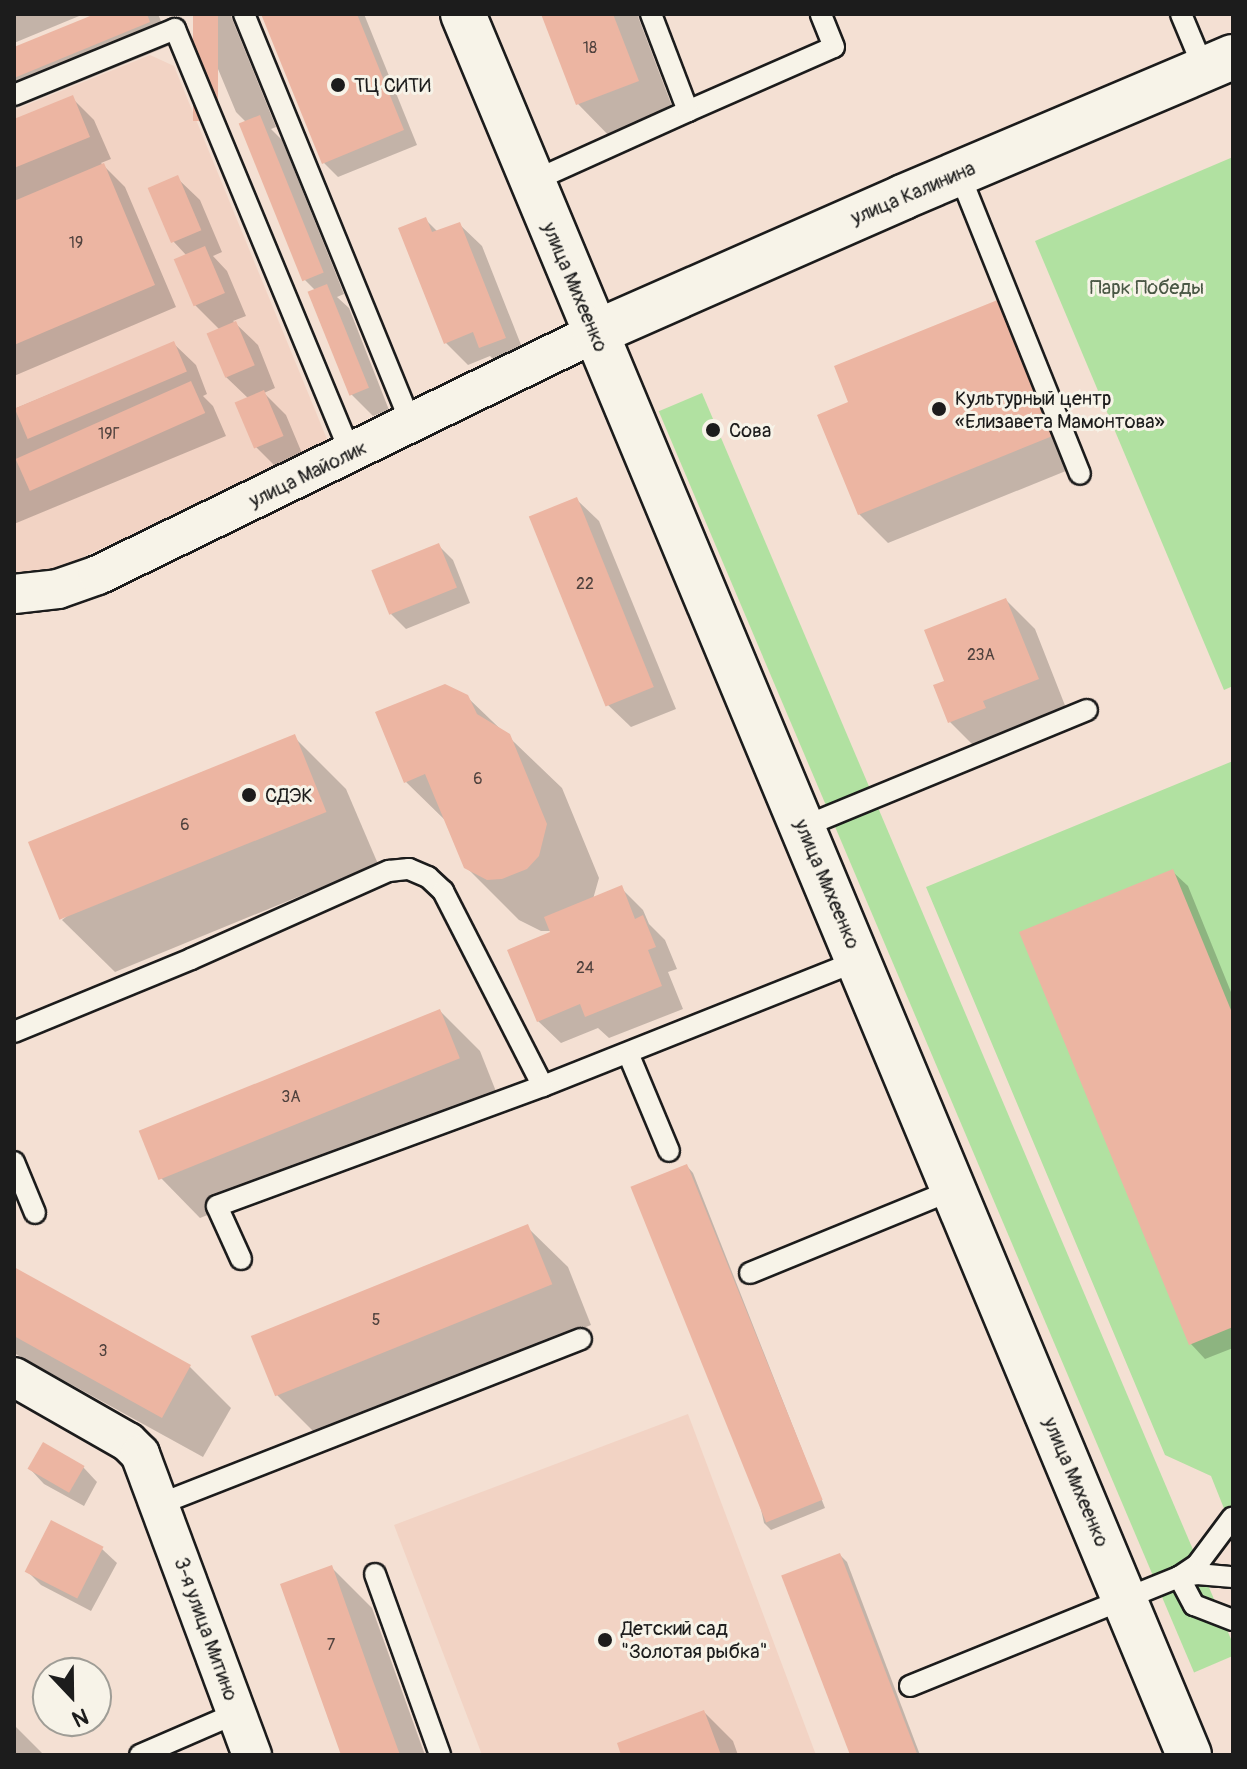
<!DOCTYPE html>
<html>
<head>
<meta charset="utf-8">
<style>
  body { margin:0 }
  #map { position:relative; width:1247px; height:1769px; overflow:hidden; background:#f4e0d3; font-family:Pangolin,sans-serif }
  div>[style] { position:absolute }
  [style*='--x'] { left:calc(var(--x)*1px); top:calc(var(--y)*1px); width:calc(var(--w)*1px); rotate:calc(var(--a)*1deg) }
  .built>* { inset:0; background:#f2d3c4 }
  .green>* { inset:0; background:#b1e1a1; transform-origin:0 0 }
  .shadow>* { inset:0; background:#0003 }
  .building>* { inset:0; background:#ecb5a2; transform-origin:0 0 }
  .roads { filter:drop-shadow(2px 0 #1c1c1c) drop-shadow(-2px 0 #1c1c1c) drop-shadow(0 2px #1c1c1c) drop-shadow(0 -2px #1c1c1c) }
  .service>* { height:20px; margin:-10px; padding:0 10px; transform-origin:10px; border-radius:10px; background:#f7f3e8 }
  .minor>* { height:38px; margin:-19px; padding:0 19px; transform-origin:19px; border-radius:19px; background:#f7f3e8 }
  .tertiary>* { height:44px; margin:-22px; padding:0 22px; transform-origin:22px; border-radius:22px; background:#f7f3e8 }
  .dots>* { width:22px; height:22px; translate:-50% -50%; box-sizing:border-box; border:4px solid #f7f3e8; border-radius:50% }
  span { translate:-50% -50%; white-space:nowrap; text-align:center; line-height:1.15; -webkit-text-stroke:6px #f7f3e8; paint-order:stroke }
  .number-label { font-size:16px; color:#50423e }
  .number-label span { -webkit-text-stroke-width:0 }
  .poi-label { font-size:20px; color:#1c1c1c }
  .left { translate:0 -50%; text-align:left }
  .street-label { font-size:20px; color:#1c1c1c }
  .park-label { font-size:20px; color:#495744 }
  .frame { position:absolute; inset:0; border:16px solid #1c1c1c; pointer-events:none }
  .north { position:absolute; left:32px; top:1657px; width:80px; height:80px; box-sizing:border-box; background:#f7f3e8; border:2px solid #9f9d96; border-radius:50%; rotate:158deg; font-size:22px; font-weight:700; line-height:32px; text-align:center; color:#1c1c1c }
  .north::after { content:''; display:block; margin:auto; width:28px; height:36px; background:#1c1c1c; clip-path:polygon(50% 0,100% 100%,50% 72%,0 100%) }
</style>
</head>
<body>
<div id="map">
  <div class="built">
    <i style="clip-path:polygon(150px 55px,174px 66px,329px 444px,48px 573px,14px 572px,14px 110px)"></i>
    <i style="clip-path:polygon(688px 1414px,816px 1755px,482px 1755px,394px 1525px)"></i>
  </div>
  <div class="green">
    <i style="clip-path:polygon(1233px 157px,1233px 686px,1224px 690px,1035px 241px)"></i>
    <i style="left:702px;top:393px;width:1370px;height:47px;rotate:67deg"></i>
    <i style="clip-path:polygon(1233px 761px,1233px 1531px,1211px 1476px,1165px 1455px,926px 887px)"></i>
  </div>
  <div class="shadow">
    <i style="clip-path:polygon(14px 14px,84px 14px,14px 43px)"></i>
    <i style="clip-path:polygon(101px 14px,158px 14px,171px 45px,14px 109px,14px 50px)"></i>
    <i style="clip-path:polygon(195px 14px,230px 14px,276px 127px,271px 129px,282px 140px,344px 294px,337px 297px,349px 308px,389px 410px,373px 416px,351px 394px,316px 291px,304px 279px,247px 123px,236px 112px)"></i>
    <i style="clip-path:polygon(263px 14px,364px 14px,417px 145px,338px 177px,324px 163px)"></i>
    <i style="clip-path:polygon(543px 14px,637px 14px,678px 122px,618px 145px,578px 104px)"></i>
    <i style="clip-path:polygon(72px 98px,94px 120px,111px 159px,101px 163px,125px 187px,176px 307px,14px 376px,14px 121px)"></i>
    <i style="clip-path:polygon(177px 178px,200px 200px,222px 252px,213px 256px,227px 271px,246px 316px,233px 321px,258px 345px,275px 388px,264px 393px,286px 415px,304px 458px,278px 469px,256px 447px,249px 399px,226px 377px,220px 330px,195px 305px,187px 256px,173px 241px)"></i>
    <i style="clip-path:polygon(425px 219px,438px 232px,459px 224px,482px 246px,527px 360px,503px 369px,490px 356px,468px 365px,446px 343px)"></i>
    <i style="clip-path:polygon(999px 301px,1083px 464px,888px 543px,859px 514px,851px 403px)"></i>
    <i style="clip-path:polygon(173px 343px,196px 365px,207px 394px,203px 396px,213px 406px,226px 436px,14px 524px,14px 409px)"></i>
    <i style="clip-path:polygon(576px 499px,599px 521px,676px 709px,631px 727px,608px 705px)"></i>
    <i style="clip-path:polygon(438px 545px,453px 560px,470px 603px,406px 629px,391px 614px)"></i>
    <i style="clip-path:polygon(1006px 600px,1035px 629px,1066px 708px,1010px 730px,1013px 737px,979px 751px,950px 722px,947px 682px)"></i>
    <i style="clip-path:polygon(467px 697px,562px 788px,599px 878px,593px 899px,621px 888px,643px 910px,649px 924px,665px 940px,677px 969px,668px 972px,683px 1009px,609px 1038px,598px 1028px,561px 1043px,538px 1021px,558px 931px,541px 931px,519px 920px,466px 867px,448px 823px,406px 782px)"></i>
    <i style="clip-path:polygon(294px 737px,346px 789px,378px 864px,115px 972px,62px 920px)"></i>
    <i style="clip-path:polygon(1173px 872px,1188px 886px,1233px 997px,1233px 1348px,1205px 1359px,1191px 1344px)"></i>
    <i style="clip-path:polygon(440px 1011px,480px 1051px,499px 1099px,200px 1218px,160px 1177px)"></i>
    <i style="clip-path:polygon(687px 1166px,693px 1173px,825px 1508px,771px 1530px,764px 1523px)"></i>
    <i style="clip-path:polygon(527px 1227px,568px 1267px,591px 1325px,317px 1435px,276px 1394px)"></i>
    <i style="clip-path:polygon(14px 1269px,190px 1367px,231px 1408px,203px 1457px,14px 1353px)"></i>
    <i style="clip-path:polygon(83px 1467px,97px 1482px,84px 1506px,44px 1484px,30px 1469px)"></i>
    <i style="clip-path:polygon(102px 1549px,117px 1563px,91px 1611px,41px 1585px,27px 1571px)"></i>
    <i style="clip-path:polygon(840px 1555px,847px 1562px,920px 1755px,851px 1755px)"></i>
    <i style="clip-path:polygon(332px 1568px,372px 1608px,425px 1755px,343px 1755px)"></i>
    <i style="clip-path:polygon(704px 1712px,733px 1741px,738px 1755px,623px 1755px)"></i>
    <i style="clip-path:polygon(14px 1725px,44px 1755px,14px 1755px)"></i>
  </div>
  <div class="building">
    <i style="clip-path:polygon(95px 14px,147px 14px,150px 22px,14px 78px,14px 47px)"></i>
    <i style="left:193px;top:14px;width:25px;height:107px"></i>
    <i style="clip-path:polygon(261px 14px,357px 14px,404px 130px,322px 164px)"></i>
    <i style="clip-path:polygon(541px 14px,613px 14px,639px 81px,576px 105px)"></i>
    <i style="clip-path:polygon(73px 95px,90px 137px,14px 168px,14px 119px)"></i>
    <i style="left:260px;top:115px;width:170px;height:23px;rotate:68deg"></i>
    <i style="clip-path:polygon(104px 163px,155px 285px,14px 345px,14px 201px)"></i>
    <i style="left:178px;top:175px;width:60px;height:33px;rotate:67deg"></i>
    <i style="clip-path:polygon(426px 217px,432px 232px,460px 222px,506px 338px,479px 348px,473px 332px,444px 344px,398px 228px)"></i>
    <i style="left:205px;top:246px;width:51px;height:34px;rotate:67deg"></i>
    <i style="left:327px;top:284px;width:112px;height:21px;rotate:68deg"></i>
    <i style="clip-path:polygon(1000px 299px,1055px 435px,858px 515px,817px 415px,848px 402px,834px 366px)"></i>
    <i style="left:236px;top:321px;width:48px;height:32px;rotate:67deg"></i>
    <i style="left:174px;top:341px;width:33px;height:173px;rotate:67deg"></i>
    <i style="left:191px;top:381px;width:35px;height:192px;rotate:66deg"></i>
    <i style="left:264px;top:390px;width:50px;height:32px;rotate:67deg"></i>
    <i style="left:577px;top:497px;width:205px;height:52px;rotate:68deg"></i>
    <i style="left:439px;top:543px;width:48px;height:73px;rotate:68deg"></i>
    <i style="clip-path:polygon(1006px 598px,1039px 679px,983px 701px,986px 708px,948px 723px,933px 685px,944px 681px,924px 630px)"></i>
    <i style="clip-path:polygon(445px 684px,468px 695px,477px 714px,510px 734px,547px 824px,539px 856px,527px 869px,502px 879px,487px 880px,464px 868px,425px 774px,404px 783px,375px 712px)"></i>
    <i style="left:295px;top:734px;width:84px;height:288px;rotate:68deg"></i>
    <i style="clip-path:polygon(1173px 869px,1233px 1015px,1233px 1327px,1189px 1345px,1019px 932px)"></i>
    <i style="clip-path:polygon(622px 885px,635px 919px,643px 915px,656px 947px,648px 950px,662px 986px,585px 1017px,580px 1004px,537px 1022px,507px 950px,550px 932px,544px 917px)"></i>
    <i style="left:440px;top:1009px;width:53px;height:325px;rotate:68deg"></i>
    <i style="left:687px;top:1164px;width:362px;height:61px;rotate:68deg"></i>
    <i style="left:528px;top:1224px;width:65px;height:299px;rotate:68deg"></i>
    <i style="clip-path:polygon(14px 1267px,191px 1365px,162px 1418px,14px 1336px)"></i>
    <i style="left:43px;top:1442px;width:48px;height:31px;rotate:30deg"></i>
    <i style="left:51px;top:1520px;width:59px;height:58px;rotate:27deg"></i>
    <i style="left:840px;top:1553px;width:216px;height:63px;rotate:69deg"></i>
    <i style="clip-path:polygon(332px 1565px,373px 1681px,400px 1755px,341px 1755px,280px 1584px)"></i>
    <i style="clip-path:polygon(704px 1710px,721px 1755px,621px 1755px,617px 1743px)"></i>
  </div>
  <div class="roads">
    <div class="service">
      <i style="--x:244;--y:14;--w:442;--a:67.8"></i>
      <i style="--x:1181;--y:14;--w:60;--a:67.3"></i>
      <i style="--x:14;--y:95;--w:174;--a:-22.3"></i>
      <i style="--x:175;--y:29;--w:459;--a:67.5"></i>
      <i style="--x:688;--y:111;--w:159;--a:-23.7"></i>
      <i style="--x:834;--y:47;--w:35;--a:-112"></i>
      <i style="--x:959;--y:173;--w:324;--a:68.1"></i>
      <i style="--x:531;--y:182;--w:172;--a:-24.3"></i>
      <i style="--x:688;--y:111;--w:104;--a:-110.9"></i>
      <i style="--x:803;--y:827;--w:307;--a:-22.4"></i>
      <i style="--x:14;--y:1032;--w:191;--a:-22.4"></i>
      <i style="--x:191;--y:959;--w:217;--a:-24"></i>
      <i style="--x:389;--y:871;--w:20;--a:-6"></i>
      <i style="--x:409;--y:869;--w:21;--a:23"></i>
      <i style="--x:428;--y:877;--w:21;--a:43"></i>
      <i style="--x:443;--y:891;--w:219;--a:62.9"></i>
      <i style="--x:543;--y:1086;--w:341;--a:-21.7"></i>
      <i style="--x:628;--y:1053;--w:106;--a:67.3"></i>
      <i style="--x:14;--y:1162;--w:55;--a:67.6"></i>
      <i style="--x:241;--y:1259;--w:58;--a:-114.4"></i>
      <i style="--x:217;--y:1206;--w:347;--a:-20.2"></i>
      <i style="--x:750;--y:1273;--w:222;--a:-22.3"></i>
      <i style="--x:160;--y:1504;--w:452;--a:-21.4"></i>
      <i style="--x:375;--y:1574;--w:192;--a:70.2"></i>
      <i style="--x:1179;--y:1577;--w:22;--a:-34"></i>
      <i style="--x:1197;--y:1565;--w:59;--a:-53.3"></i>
      <i style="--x:1179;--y:1577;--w:32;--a:62"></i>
      <i style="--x:1194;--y:1605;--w:42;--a:21"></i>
      <i style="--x:910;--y:1686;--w:290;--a:-22.1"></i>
      <i style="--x:1179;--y:1577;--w:18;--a:-9"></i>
      <i style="--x:1197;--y:1574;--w:36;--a:5"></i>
      <i style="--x:140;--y:1755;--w:106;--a:-23.4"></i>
    </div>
    <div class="minor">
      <i style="--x:14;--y:594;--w:44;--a:-6.5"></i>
      <i style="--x:58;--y:589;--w:42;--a:-19.3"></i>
      <i style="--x:98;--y:575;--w:553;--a:-25.96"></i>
      <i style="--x:14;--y:1377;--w:131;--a:29.7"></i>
      <i style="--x:128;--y:1442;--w:17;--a:45"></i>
      <i style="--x:140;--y:1454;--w:321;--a:69.6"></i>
    </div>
    <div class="tertiary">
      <i style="--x:463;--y:14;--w:1886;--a:67.36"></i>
      <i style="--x:595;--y:333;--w:337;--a:-23.8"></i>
      <i style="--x:903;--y:197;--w:358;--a:-23"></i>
    </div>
  </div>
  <div class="dots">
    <i style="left:338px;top:85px;background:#1c1c1c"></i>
    <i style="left:939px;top:409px;background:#1c1c1c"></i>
    <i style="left:713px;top:430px;background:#1c1c1c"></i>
    <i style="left:249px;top:795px;background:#1c1c1c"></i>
    <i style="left:605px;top:1640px;background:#1c1c1c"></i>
  </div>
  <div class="number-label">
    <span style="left:590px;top:48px">18</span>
    <span style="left:76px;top:243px">19</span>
    <span style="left:109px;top:434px">19Г</span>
    <span style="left:585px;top:584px">22</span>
    <span style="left:981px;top:655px">23А</span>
    <span style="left:478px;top:779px">6</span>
    <span style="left:185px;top:825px">6</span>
    <span style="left:585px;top:968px">24</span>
    <span style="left:291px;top:1097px">3А</span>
    <span style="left:376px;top:1320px">5</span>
    <span style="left:103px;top:1351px">3</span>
    <span style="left:331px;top:1645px">7</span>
  </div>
  <div class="poi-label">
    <span class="left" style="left:354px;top:85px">ТЦ СИТИ</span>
    <span class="left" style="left:955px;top:410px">Культурный центр<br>«Елизавета Мамонтова»</span>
    <span class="left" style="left:729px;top:430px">Сова</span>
    <span class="left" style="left:265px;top:795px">СДЭК</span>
    <span class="left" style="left:621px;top:1640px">Детский сад<br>"Золотая рыбка"</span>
  </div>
  <div class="street-label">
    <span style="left:913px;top:193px;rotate:-23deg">улица Калинина</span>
    <span style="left:575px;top:287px;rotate:67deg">улица Михеенко</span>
    <span style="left:308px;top:474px;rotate:-26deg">улица Майолик</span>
    <span style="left:827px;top:884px;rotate:67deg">улица Михеенко</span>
    <span style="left:1076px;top:1482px;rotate:67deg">улица Михеенко</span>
    <span style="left:206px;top:1629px;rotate:70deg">3-я улица Митино</span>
  </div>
  <div class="park-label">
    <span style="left:1147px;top:287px">Парк Победы</span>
  </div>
  <div class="frame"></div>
  <div class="north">N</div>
</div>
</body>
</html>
